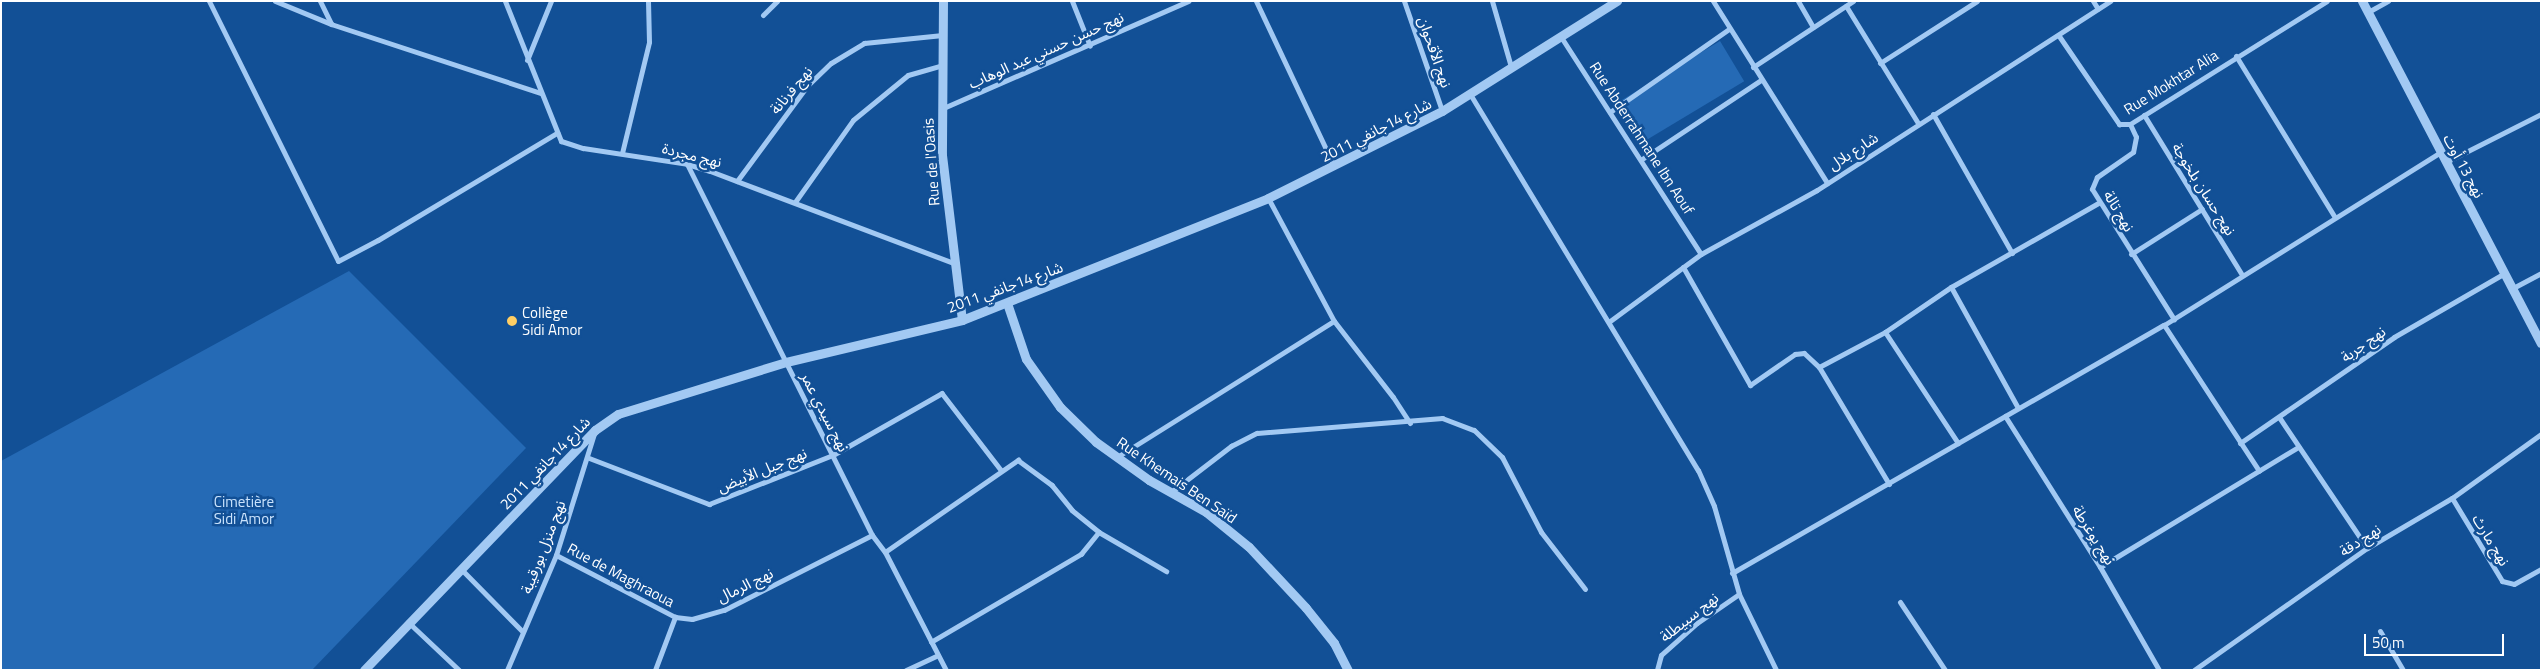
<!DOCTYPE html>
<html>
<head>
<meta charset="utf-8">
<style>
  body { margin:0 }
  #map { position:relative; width:2542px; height:671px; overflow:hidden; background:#125096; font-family:"Titillium Web","Noto Sans Arabic",sans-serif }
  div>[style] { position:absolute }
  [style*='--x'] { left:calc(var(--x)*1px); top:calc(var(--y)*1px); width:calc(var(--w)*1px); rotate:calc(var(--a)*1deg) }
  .green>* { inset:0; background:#256ab5; transform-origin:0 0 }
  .pedestrian>* { height:4.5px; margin:-2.25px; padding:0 2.25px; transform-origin:2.25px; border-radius:2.25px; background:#a2c9f3 }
  .minor>* { height:5px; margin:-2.5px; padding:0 2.5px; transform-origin:2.5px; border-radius:2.5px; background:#a2c9f3 }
  .tertiary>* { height:9px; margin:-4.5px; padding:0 4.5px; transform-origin:4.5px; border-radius:4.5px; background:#a2c9f3 }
  .dots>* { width:14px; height:14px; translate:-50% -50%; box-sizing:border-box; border:2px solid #125096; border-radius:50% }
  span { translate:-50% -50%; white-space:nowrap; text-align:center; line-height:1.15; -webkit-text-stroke:5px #125096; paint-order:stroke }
  .street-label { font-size:15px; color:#fff }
  .poi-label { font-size:15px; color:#fff }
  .left { translate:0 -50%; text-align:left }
  .park-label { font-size:15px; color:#cae3fd }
  .frame { position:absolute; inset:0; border:2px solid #fff; pointer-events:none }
  .scale { position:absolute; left:2364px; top:634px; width:140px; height:22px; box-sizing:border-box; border:2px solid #fff; border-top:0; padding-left:6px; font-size:15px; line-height:18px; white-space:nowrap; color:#fff; -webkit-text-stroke:4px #125096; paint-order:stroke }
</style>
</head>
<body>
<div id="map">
  <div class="green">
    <i style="left:1720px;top:41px;width:47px;height:116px;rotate:59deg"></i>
    <i style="clip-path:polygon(349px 271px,526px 448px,312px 670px,1px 670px,1px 461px)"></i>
  </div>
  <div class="pedestrian">
    <i style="--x:833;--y:455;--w:125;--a:-29.6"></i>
    <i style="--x:942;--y:393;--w:97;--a:52.5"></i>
    <i style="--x:885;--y:552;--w:162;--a:-34.7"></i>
    <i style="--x:1018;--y:460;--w:42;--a:36.3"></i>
    <i style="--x:1052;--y:485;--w:32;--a:51"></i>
    <i style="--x:1072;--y:510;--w:35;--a:39"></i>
    <i style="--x:1099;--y:532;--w:78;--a:30.2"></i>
    <i style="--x:931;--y:642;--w:174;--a:-30.4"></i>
    <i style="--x:1081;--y:554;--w:28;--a:-51"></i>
  </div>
  <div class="minor">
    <i style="--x:209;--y:1;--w:290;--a:63.6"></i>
    <i style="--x:338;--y:261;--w:45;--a:-27.7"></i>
    <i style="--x:378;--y:240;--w:209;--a:-30.9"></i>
    <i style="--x:275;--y:1;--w:61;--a:22.3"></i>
    <i style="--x:331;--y:24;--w:221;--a:18.2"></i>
    <i style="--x:320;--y:1;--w:25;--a:64"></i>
    <i style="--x:505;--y:1;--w:151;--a:68.2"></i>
    <i style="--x:561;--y:141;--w:23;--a:18"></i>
    <i style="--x:583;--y:148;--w:105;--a:8.7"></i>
    <i style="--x:687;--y:164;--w:24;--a:17"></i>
    <i style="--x:710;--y:171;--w:260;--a:20.7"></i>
    <i style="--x:1072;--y:1;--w:48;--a:68.2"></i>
    <i style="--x:1256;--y:1;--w:183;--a:64.7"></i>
    <i style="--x:1404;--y:1;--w:116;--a:70.9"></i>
    <i style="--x:1492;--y:1;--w:69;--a:73.9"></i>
    <i style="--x:1713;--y:1;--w:215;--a:57.9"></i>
    <i style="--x:1798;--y:1;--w:30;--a:60"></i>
    <i style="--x:2093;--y:1;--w:9;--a:58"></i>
    <i style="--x:1846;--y:6;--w:137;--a:58.4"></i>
    <i style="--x:2368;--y:12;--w:23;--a:-29"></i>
    <i style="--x:763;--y:15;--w:20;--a:-45"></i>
    <i style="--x:2059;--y:36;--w:107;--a:55.7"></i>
    <i style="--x:2119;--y:124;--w:11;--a:0"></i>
    <i style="--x:2130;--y:124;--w:232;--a:-32"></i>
    <i style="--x:1561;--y:37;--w:258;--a:57.2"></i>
    <i style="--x:2236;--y:56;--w:188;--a:58.5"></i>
    <i style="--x:527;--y:60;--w:64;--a:-67.9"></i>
    <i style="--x:1880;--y:63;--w:115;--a:-32.6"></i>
    <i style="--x:1753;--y:67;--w:120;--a:-33.4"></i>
    <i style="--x:1470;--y:94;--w:440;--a:58.8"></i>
    <i style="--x:1698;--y:470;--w:39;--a:66"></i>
    <i style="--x:1714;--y:506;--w:91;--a:74.1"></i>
    <i style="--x:1739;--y:594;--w:51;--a:145.4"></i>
    <i style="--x:1697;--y:623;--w:48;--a:138.4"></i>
    <i style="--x:1661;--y:655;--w:16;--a:105"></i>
    <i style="--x:941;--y:109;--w:270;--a:-23.6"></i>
    <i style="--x:1610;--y:112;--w:145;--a:-34.9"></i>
    <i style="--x:1933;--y:114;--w:160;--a:60.4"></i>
    <i style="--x:2144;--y:115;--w:188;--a:58.5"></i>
    <i style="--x:2130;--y:124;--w:14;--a:65"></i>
    <i style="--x:2136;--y:137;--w:15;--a:101"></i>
    <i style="--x:2133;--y:152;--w:44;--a:145.2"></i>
    <i style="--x:2097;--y:177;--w:13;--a:113"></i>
    <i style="--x:2092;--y:189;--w:154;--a:57.8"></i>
    <i style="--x:622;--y:153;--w:114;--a:-76.3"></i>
    <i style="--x:649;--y:42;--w:41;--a:-91.4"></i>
    <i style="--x:1642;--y:159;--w:143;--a:-33.6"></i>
    <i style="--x:2446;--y:162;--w:106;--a:-26.8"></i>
    <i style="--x:687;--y:164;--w:415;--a:63.5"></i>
    <i style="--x:872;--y:535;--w:21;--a:53"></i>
    <i style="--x:885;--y:552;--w:133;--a:62.7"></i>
    <i style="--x:737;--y:181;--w:118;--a:-53.6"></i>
    <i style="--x:807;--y:86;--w:33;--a:-44"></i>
    <i style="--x:831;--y:63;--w:39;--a:-31"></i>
    <i style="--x:864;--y:43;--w:79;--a:-5.8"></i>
    <i style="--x:1268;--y:198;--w:140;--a:61.8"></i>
    <i style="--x:1334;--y:321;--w:96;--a:52.2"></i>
    <i style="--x:1393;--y:397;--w:31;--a:57"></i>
    <i style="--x:795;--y:202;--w:100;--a:-54.7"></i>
    <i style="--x:853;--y:120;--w:71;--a:-39.3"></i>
    <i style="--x:908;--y:75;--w:35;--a:-16"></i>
    <i style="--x:2131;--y:254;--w:84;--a:-32.4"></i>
    <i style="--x:1683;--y:267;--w:136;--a:60.4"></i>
    <i style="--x:1750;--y:385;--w:55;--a:-34.6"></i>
    <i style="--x:1795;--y:354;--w:9;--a:-6"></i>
    <i style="--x:1804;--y:353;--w:21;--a:43"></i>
    <i style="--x:1951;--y:287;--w:169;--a:-29.7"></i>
    <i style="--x:2513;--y:288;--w:32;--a:-28"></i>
    <i style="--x:1610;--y:321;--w:113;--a:-36.4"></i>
    <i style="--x:1701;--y:254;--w:132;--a:-28.9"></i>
    <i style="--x:1817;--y:190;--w:349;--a:-32.8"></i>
    <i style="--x:2164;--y:325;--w:174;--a:56.9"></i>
    <i style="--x:1885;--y:332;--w:133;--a:56.7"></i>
    <i style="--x:2005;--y:416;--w:178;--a:57.8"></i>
    <i style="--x:2100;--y:567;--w:119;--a:60.2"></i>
    <i style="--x:2279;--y:417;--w:158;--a:56.1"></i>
    <i style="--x:2240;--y:443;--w:187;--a:-34.5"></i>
    <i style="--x:2394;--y:337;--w:128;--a:-30"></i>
    <i style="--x:1117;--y:457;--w:256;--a:-32.1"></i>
    <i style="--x:589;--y:458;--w:129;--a:21"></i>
    <i style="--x:709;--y:504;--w:133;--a:-21.6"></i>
    <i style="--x:1889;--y:484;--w:136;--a:-120.9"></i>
    <i style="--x:1819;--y:367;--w:75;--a:-27.9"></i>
    <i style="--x:1885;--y:332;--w:80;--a:-34.3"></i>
    <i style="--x:1951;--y:287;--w:138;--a:61"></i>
    <i style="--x:1171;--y:492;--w:76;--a:-37.5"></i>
    <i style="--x:1231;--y:446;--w:29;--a:-27"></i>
    <i style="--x:1257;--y:433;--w:186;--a:-4.6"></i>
    <i style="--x:1442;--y:418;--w:34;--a:21"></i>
    <i style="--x:1474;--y:430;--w:39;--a:44"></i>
    <i style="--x:1502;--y:457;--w:85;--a:62.5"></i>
    <i style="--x:1541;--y:532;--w:72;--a:52.3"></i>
    <i style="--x:2452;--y:498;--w:97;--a:58.9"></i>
    <i style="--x:2502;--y:581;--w:12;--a:14"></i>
    <i style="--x:2514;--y:584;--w:31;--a:-29"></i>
    <i style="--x:556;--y:555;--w:134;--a:27.5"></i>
    <i style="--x:675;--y:617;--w:17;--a:7"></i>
    <i style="--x:692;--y:619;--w:33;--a:-16"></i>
    <i style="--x:724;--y:610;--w:166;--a:-26.9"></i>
    <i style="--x:2100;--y:567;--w:232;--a:-31.2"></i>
    <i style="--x:461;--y:569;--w:87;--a:45.5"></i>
    <i style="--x:1732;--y:573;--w:498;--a:-29.9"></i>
    <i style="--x:2164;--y:325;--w:327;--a:-32"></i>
    <i style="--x:1739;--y:594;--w:85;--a:64"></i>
    <i style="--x:1900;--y:602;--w:82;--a:56.5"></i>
    <i style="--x:408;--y:622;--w:70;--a:43.3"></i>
    <i style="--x:2380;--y:631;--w:45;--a:59.5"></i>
    <i style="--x:507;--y:670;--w:125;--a:-66.9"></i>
    <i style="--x:556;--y:555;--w:127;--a:-72.6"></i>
    <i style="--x:655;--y:670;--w:57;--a:-69.3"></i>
    <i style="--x:906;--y:670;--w:35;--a:-25"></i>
    <i style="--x:2194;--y:670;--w:212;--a:-35.2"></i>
    <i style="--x:2367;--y:548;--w:99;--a:-30.5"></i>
    <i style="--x:2452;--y:498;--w:110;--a:-35.7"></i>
  </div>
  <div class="tertiary">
    <i style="--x:943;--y:1;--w:154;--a:90.4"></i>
    <i style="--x:942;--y:155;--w:166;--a:83.1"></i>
    <i style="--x:2362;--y:1;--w:386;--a:62.4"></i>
    <i style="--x:1007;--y:303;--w:59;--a:71.3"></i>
    <i style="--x:1026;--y:359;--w:59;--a:54.7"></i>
    <i style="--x:1060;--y:407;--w:50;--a:44.2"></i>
    <i style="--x:1096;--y:442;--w:65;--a:35.6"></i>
    <i style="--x:1149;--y:480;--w:65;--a:29.3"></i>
    <i style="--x:1206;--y:512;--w:55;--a:39.1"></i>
    <i style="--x:1249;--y:547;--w:83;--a:46.9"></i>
    <i style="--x:1306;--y:608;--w:45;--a:51.3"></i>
    <i style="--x:1334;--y:643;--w:30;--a:63"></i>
    <i style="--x:364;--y:670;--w:333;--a:-46.1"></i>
    <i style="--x:595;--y:430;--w:28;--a:-35"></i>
    <i style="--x:618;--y:414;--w:176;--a:-17.2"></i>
    <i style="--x:786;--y:362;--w:181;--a:-13.4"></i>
    <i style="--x:962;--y:320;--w:329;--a:-21.7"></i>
    <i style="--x:1268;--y:198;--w:195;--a:-26.6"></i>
    <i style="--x:1442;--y:111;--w:207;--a:-32.2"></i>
  </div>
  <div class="dots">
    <i style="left:512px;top:321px;background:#ffce64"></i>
  </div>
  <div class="street-label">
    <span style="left:1046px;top:50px;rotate:-24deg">نهج حسن حسني عبد الوهاب</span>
    <span style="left:1435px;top:52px;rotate:71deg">نهج الأقحوان</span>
    <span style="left:2171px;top:82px;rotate:-32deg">Rue Mokhtar Alia</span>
    <span style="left:791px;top:90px;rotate:-50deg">نهج فرنانة</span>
    <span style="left:1376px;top:130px;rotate:-27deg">شارع 14جانفي 2011</span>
    <span style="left:1642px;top:138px;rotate:57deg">Rue Abderrahmane Ibn Aouf</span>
    <span style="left:1853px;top:151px;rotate:-33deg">شارع بلال</span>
    <span style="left:692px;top:155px;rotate:14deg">نهج مجردة</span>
    <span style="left:931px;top:162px;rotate:-94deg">Rue de l'Oasis</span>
    <span style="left:2464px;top:166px;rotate:62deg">نهج 13 أوت</span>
    <span style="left:2204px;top:189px;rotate:58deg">نهج حسان بلخوجة</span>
    <span style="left:2119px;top:211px;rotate:59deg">نهج تالة</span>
    <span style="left:1005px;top:287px;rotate:-20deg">شارع 14جانفي 2011</span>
    <span style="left:2363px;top:344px;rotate:-35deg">نهج جربة</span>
    <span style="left:825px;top:412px;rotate:63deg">نهج سيدي عمر</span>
    <span style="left:545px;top:463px;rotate:-46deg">شارع 14جانفي 2011</span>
    <span style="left:762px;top:470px;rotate:-22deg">نهج جبل الأبيض</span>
    <span style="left:1177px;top:480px;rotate:34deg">Rue Khemais Ben Saïd</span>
    <span style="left:2094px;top:535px;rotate:58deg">نهج يوغرطة</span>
    <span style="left:2360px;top:540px;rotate:-33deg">نهج دقة</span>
    <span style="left:2491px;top:540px;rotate:59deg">نهج مارث</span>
    <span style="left:543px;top:547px;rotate:-69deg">نهج منزل بورقيبة</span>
    <span style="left:621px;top:575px;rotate:28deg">Rue de Maghraoua</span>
    <span style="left:745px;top:585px;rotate:-26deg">نهج الرمال</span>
    <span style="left:1689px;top:617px;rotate:-38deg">نهج سبيطلة</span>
  </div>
  <div class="poi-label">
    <span class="left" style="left:522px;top:321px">Collège<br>Sidi Amor</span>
  </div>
  <div class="park-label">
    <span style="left:244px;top:510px">Cimetière<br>Sidi Amor</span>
  </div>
  <div class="frame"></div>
  <div class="scale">50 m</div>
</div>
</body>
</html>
